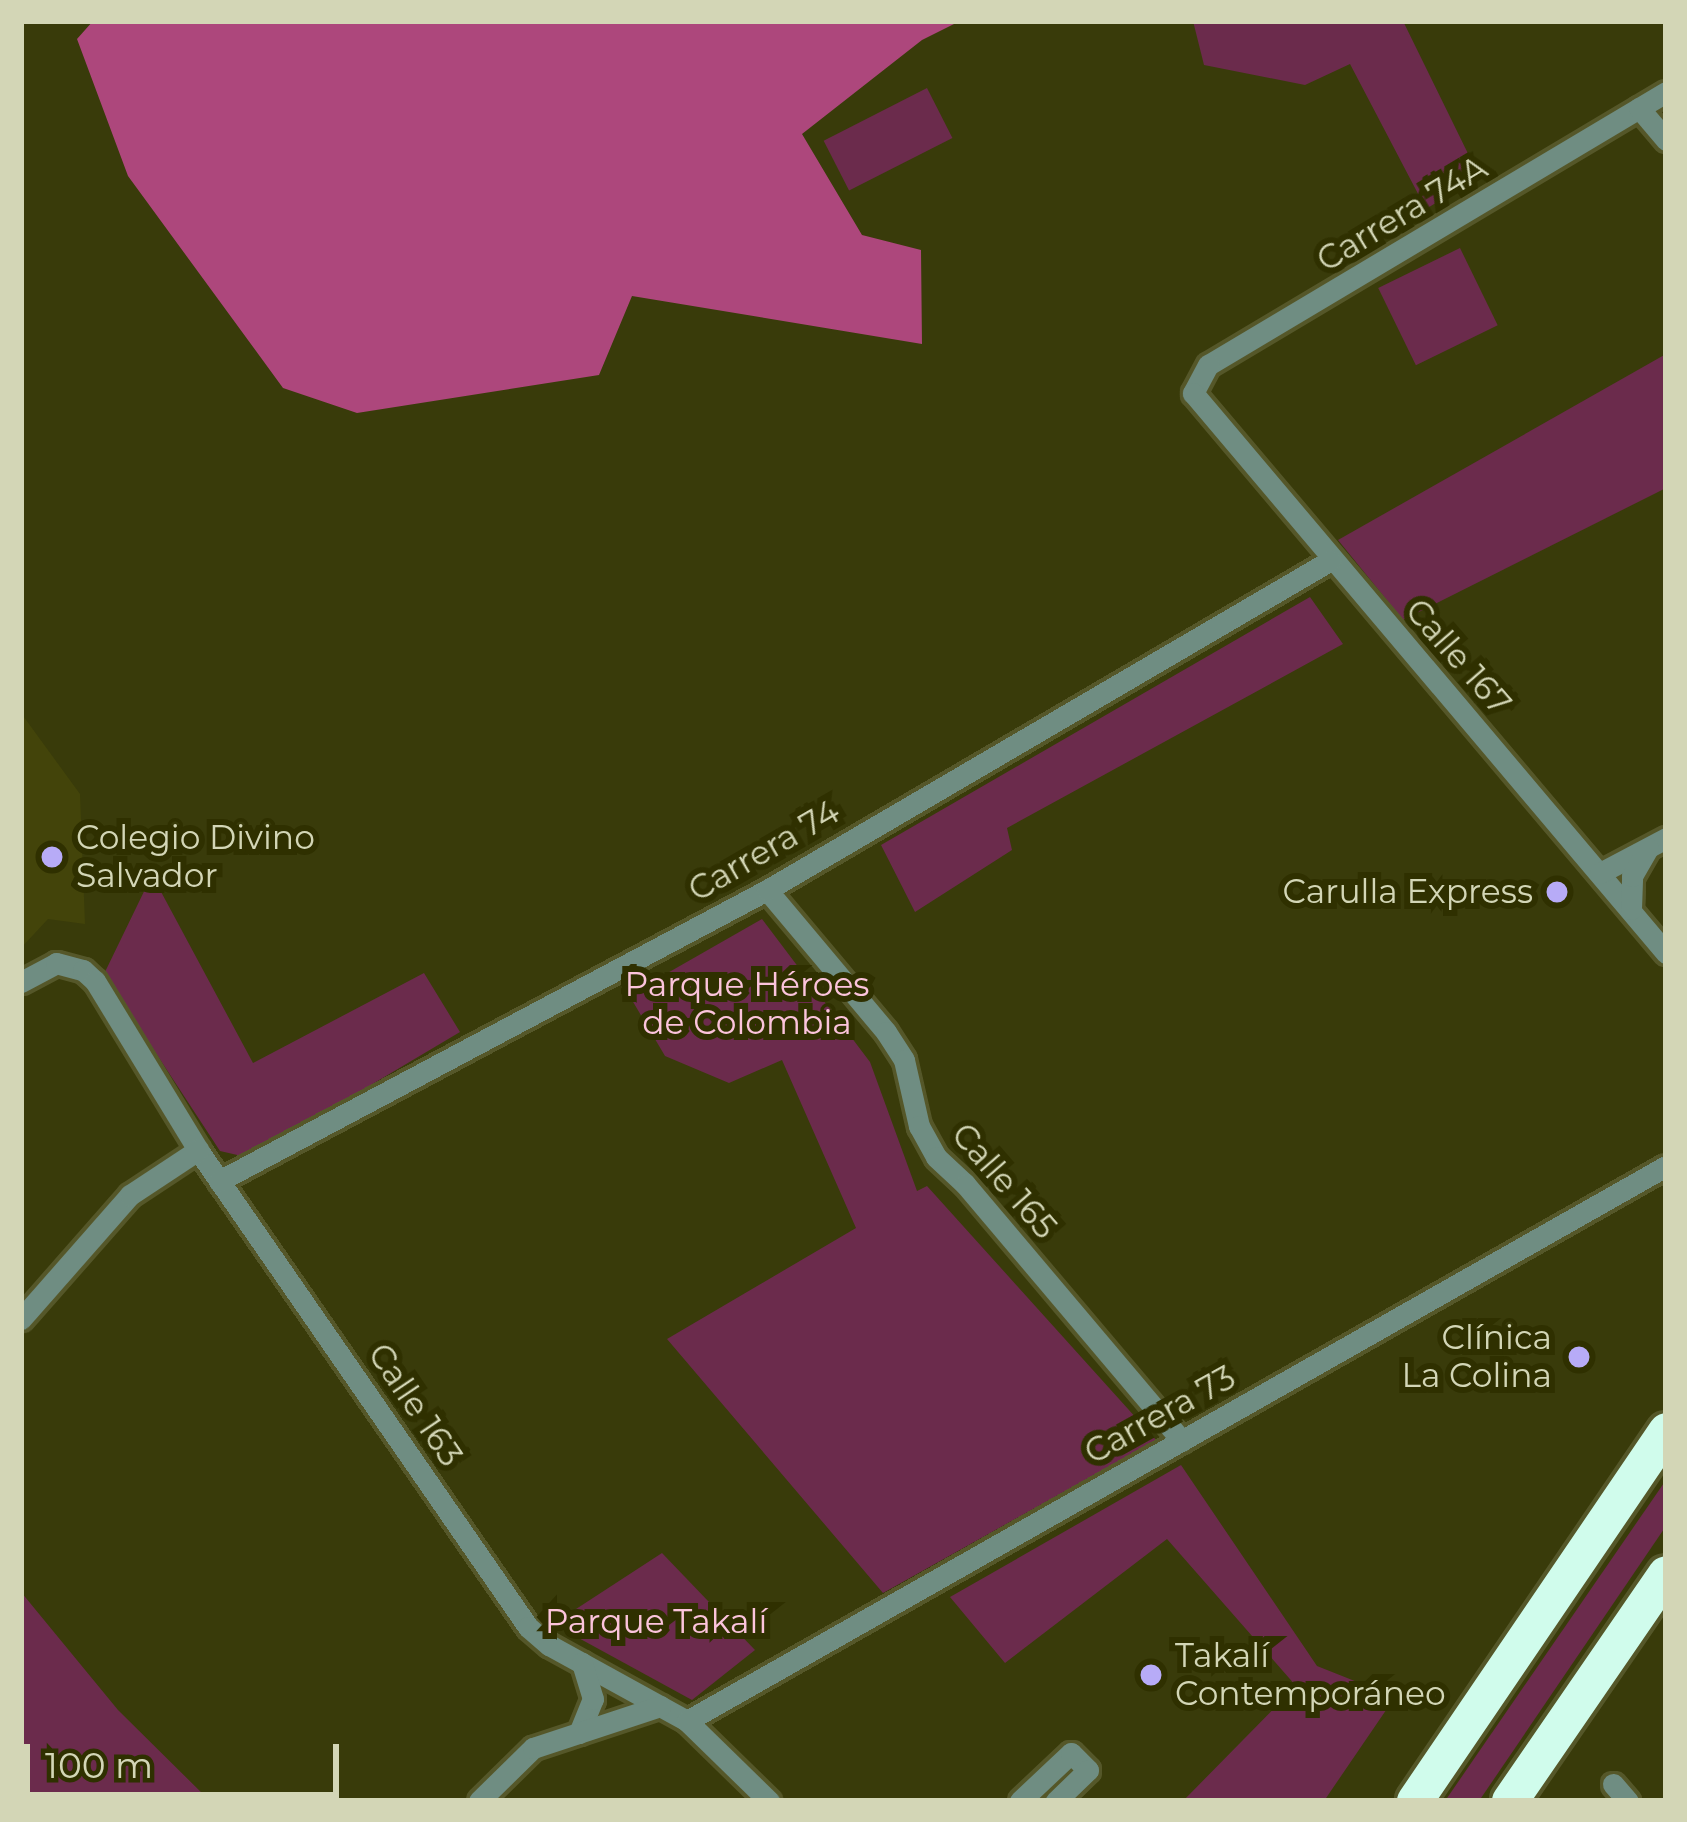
<!DOCTYPE html>
<html>
<head>
<meta charset="utf-8">
<style>
  body { margin:0 }
  #map { position:relative; width:1687px; height:1822px; overflow:hidden; background:#393b0a; font-family:Montserrat,sans-serif }
  div>[style] { position:absolute }
  [style*='--x'] { left:calc(var(--x)*1px); top:calc(var(--y)*1px); width:calc(var(--w)*1px); rotate:calc(var(--a)*1deg) }
  .built>* { inset:0; background:#43440a }
  .green>* { inset:0; background:#6b2b4c; transform-origin:0 0 }
  .forest>* { inset:0; background:#ad477c }
  .roads { filter:drop-shadow(3px 0 #555729) drop-shadow(-3px 0 #555729) drop-shadow(0 3px #555729) drop-shadow(0 -3px #555729) }
  .minor>* { height:21px; margin:-10.5px; padding:0 10.5px; transform-origin:10.5px; border-radius:10.5px; background:#6f8d82 }
  .highway>* { height:36px; margin:-18px; padding:0 18px; transform-origin:18px; border-radius:18px; background:#d0fcec }
  .dots>* { width:33px; height:33px; translate:-50% -50%; box-sizing:border-box; border:6px solid #2f3000; border-radius:50% }
  span { translate:-50% -50%; white-space:nowrap; text-align:center; line-height:1.15; -webkit-text-stroke:12px #2f3000; paint-order:stroke }
  .street-label { font-size:33px; color:#d3d6b6 }
  .poi-label { font-size:33px; color:#d3d6b6 }
  .left { translate:0 -50%; text-align:left }
  .right { translate:-100% -50%; text-align:right }
  .park-label { font-size:33px; color:#fcc4dc }
  .frame { position:absolute; inset:0; border:24px solid #d3d6b6; pointer-events:none }
  .scale { position:absolute; left:24px; top:1744px; width:315px; height:54px; box-sizing:border-box; border:6px solid #d3d6b6; border-top:0; padding-left:15px; font-size:36px; line-height:42px; white-space:nowrap; color:#d3d6b6; -webkit-text-stroke:9px #2f3000; paint-order:stroke }
</style>
</head>
<body>
<div id="map">
  <div class="built">
    <i style="clip-path:polygon(21px 713px,80px 794px,85px 924px,48px 919px,21px 948px)"></i>
  </div>
  <div class="green">
    <i style="clip-path:polygon(1193px 21px,1403px 21px,1479px 176px,1426px 209px,1350px 64px,1305px 85px,1204px 65px)"></i>
    <i style="left:927px;top:88px;width:56px;height:116px;rotate:63deg"></i>
    <i style="left:1460px;top:248px;width:86px;height:91px;rotate:64deg"></i>
    <i style="clip-path:polygon(1666px 354px,1666px 488px,1403px 620px,1338px 540px)"></i>
    <i style="clip-path:polygon(1310px 597px,1343px 644px,1007px 828px,1012px 850px,915px 912px,881px 845px)"></i>
    <i style="clip-path:polygon(152px 875px,253px 1063px,424px 973px,460px 1032px,258px 1152px,246px 1157px,220px 1151px,104px 974px)"></i>
    <i style="clip-path:polygon(762px 919px,870px 1062px,917px 1191px,927px 1186px,1156px 1440px,883px 1593px,667px 1339px,856px 1228px,782px 1060px,729px 1083px,665px 1056px,629px 995px)"></i>
    <i style="clip-path:polygon(1181px 1465px,1317px 1666px,1395px 1697px,1324px 1801px,1183px 1801px,1296px 1686px,1167px 1539px,1005px 1663px,950px 1597px)"></i>
    <i style="clip-path:polygon(1666px 1480px,1666px 1526px,1479px 1801px,1445px 1801px)"></i>
    <i style="clip-path:polygon(662px 1553px,755px 1650px,692px 1700px,553px 1624px)"></i>
    <i style="clip-path:polygon(21px 1592px,118px 1710px,210px 1801px,37px 1801px,21px 1781px)"></i>
  </div>
  <div class="forest">
    <i style="clip-path:polygon(93px 21px,960px 21px,922px 40px,802px 134px,862px 235px,921px 250px,922px 344px,632px 296px,599px 375px,357px 413px,283px 388px,128px 176px,77px 39px)"></i>
  </div>
  <div class="roads">
    <div class="minor">
      <i style="--x:1666;--y:92;--w:533;--a:149.2"></i>
      <i style="--x:1208;--y:365;--w:32;--a:118"></i>
      <i style="--x:1193;--y:393;--w:733;--a:49.81"></i>
      <i style="--x:1639;--y:108;--w:42;--a:49.8"></i>
      <i style="--x:1600;--y:873;--w:75;--a:-27.9"></i>
      <i style="--x:767;--y:890;--w:185;--a:50"></i>
      <i style="--x:886;--y:1032;--w:33;--a:57"></i>
      <i style="--x:904;--y:1060;--w:68;--a:77.2"></i>
      <i style="--x:919;--y:1126;--w:35;--a:61"></i>
      <i style="--x:936;--y:1157;--w:40;--a:43"></i>
      <i style="--x:965;--y:1184;--w:336;--a:49.8"></i>
      <i style="--x:1631;--y:909;--w:33;--a:-88"></i>
      <i style="--x:1632;--y:876;--w:32;--a:-60"></i>
      <i style="--x:21;--y:982;--w:40;--a:-28"></i>
      <i style="--x:56;--y:963;--w:28;--a:15"></i>
      <i style="--x:83;--y:970;--w:16;--a:43"></i>
      <i style="--x:95;--y:981;--w:198;--a:58.6"></i>
      <i style="--x:198;--y:1150;--w:580;--a:55.32"></i>
      <i style="--x:528;--y:1627;--w:28;--a:41"></i>
      <i style="--x:549;--y:1645;--w:158;--a:28.8"></i>
      <i style="--x:687;--y:1721;--w:115;--a:44.3"></i>
      <i style="--x:219;--y:1181;--w:620;--a:-27.97"></i>
      <i style="--x:767;--y:890;--w:653;--a:-30.33"></i>
      <i style="--x:21;--y:1319;--w:165;--a:-48.7"></i>
      <i style="--x:130;--y:1195;--w:82;--a:-33.5"></i>
      <i style="--x:687;--y:1721;--w:1125;--a:-29.55"></i>
      <i style="--x:579;--y:1733;--w:37;--a:-68"></i>
      <i style="--x:593;--y:1699;--w:38;--a:-107"></i>
      <i style="--x:1613;--y:1784;--w:23;--a:49"></i>
      <i style="--x:479;--y:1801;--w:76;--a:-44.5"></i>
      <i style="--x:533;--y:1748;--w:134;--a:-18.3"></i>
      <i style="--x:1020;--y:1801;--w:70;--a:-43.3"></i>
      <i style="--x:1071;--y:1753;--w:24;--a:45"></i>
      <i style="--x:1088;--y:1770;--w:45;--a:135.9"></i>
    </div>
    <div class="highway">
      <i style="--x:1415;--y:1801;--w:447;--a:-55.8"></i>
      <i style="--x:1510;--y:1801;--w:275;--a:-55.5"></i>
    </div>
  </div>
  <div class="dots">
    <i style="left:52px;top:857px;background:#b7abf7"></i>
    <i style="left:1557px;top:892px;background:#b7abf7"></i>
    <i style="left:1579px;top:1357px;background:#b7abf7"></i>
    <i style="left:1151px;top:1675px;background:#b7abf7"></i>
  </div>
  <div class="street-label">
    <span style="left:1402px;top:214px;rotate:-31deg">Carrera 74A</span>
    <span style="left:1458px;top:657px;rotate:49deg">Calle 167</span>
    <span style="left:764px;top:851px;rotate:-30deg">Carrera 74</span>
    <span style="left:1004px;top:1181px;rotate:49deg">Calle 165</span>
    <span style="left:415px;top:1405px;rotate:56deg">Calle 163</span>
    <span style="left:1160px;top:1415px;rotate:-29deg">Carrera 73</span>
  </div>
  <div class="poi-label">
    <span class="left" style="left:76px;top:857px">Colegio Divino<br>Salvador</span>
    <span class="right" style="left:1533px;top:892px">Carulla Express</span>
    <span class="right" style="left:1552px;top:1357px">Clínica<br>La Colina</span>
    <span class="left" style="left:1175px;top:1675px">Takalí<br>Contemporáneo</span>
  </div>
  <div class="park-label">
    <span style="left:747px;top:1004px">Parque Héroes<br>de Colombia</span>
    <span style="left:656px;top:1622px">Parque Takalí</span>
  </div>
  <div class="frame"></div>
  <div class="scale">100 m</div>
</div>
</body>
</html>
